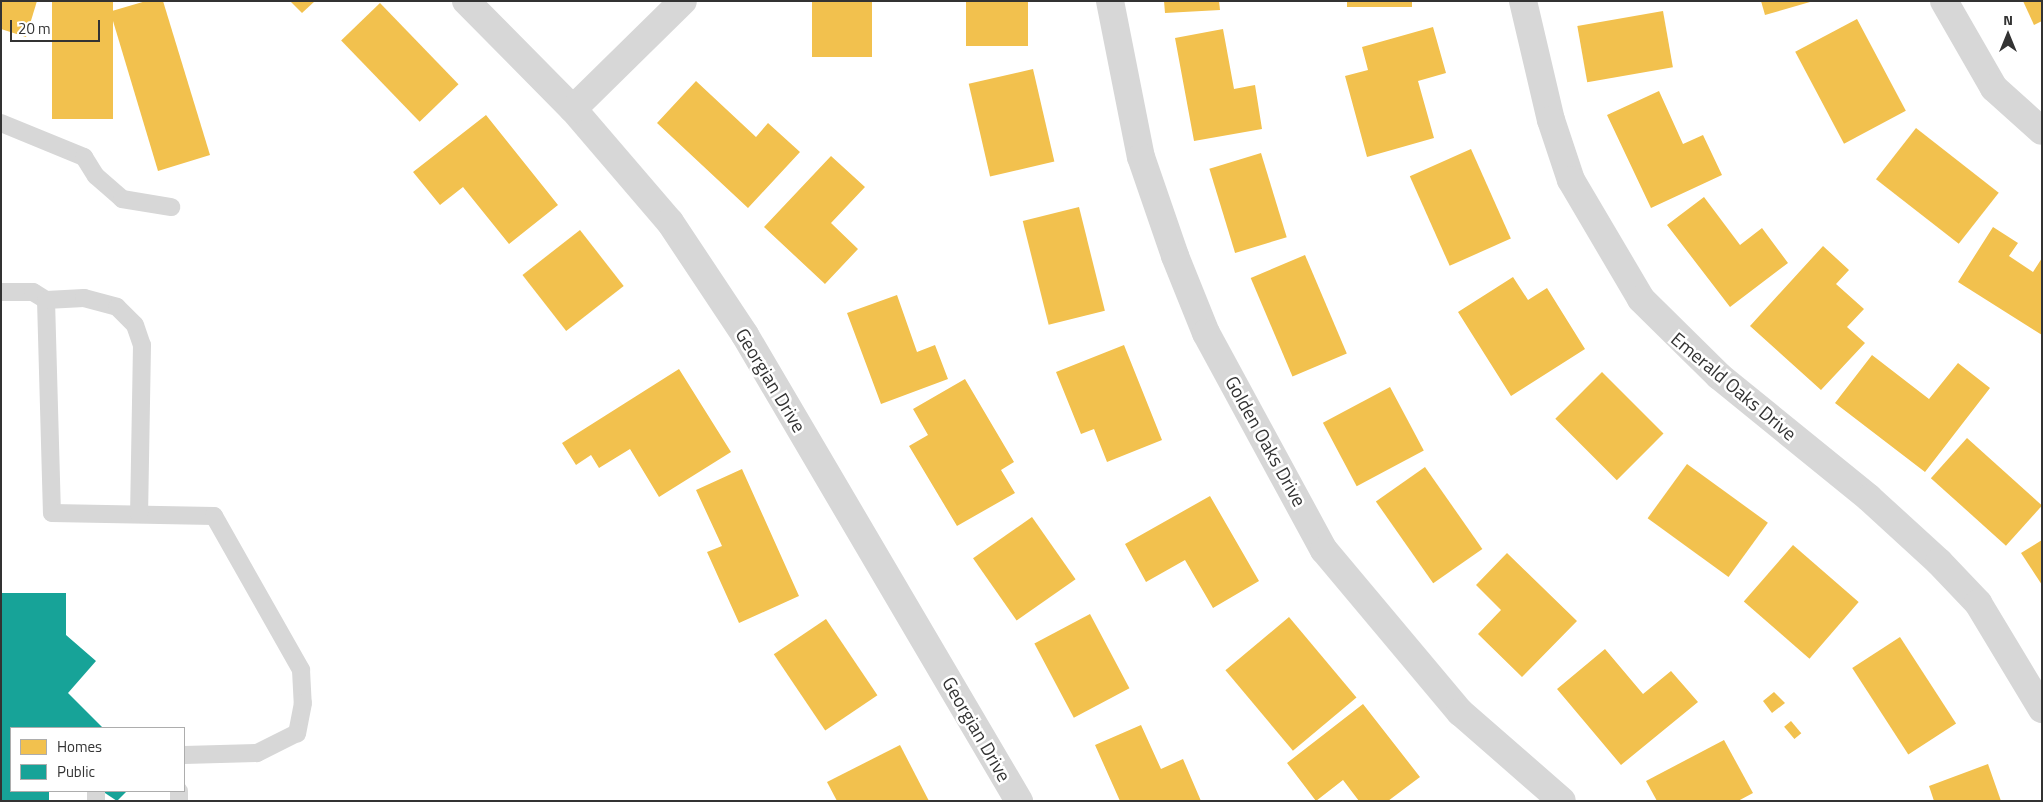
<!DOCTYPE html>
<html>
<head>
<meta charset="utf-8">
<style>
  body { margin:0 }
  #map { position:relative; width:2043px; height:802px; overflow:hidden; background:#fff; font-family:"Titillium Web",sans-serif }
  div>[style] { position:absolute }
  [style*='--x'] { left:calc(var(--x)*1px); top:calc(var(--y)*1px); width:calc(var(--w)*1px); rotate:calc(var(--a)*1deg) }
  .homes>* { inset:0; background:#f2c14e; transform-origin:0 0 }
  .public>* { inset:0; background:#17a398 }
  .service>* { height:18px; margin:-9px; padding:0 9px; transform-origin:9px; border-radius:9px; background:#d7d7d7 }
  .minor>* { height:28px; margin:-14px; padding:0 14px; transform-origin:14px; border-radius:14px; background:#d7d7d7 }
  span { translate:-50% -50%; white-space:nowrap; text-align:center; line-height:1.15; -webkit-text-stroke:5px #fff; paint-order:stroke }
  .street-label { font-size:19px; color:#333 }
  .frame { position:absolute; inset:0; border:2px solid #333; pointer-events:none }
  .legend { position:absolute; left:10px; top:727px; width:175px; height:65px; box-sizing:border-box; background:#fff; border:1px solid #adadad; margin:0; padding:6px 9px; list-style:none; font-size:15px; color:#333 }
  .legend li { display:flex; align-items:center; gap:10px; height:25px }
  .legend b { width:25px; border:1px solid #adadad }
  .north { position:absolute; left:1983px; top:10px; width:50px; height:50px; -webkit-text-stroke:4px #fff; paint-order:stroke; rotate:0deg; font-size:14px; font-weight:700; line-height:20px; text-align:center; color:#333 }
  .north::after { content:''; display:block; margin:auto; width:18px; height:22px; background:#333; clip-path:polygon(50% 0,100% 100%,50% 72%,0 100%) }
  .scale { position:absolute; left:10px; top:20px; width:90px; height:22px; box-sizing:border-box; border:2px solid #333; border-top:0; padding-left:6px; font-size:15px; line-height:18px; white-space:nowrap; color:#333; -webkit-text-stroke:4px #fff; paint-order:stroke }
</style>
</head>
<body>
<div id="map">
  <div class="homes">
    <i style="clip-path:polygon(1px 1px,37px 1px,26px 37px,1px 29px)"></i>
    <i style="left:52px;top:1px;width:61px;height:118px"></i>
    <i style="clip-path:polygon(146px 1px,163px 1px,210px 155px,158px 171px,113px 21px,112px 11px)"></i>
    <i style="clip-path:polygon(290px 1px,315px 1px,302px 13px)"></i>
    <i style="left:812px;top:1px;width:60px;height:56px"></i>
    <i style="left:966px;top:1px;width:62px;height:45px"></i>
    <i style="clip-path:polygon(1164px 1px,1219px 1px,1220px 10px,1165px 13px)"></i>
    <i style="left:1347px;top:1px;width:65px;height:6px"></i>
    <i style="clip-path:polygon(1761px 1px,1810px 1px,1810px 2px,1765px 15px)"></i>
    <i style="clip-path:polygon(2023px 1px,2042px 1px,2042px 21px,2034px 25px)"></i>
    <i style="left:380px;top:3px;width:113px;height:54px;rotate:46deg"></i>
    <i style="left:1663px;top:11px;width:57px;height:87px;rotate:80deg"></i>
    <i style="left:1857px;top:19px;width:104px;height:70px;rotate:62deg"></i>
    <i style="clip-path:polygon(1433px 27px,1446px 73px,1418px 81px,1434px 138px,1367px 157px,1345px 76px,1368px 70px,1362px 47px)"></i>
    <i style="clip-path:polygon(1223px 29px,1234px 89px,1255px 85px,1262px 129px,1194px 141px,1175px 38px)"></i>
    <i style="left:1033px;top:69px;width:95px;height:66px;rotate:77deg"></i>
    <i style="clip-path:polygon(696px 81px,756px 137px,768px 123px,800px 152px,748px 208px,657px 123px)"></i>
    <i style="clip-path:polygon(1659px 91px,1683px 144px,1703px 135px,1722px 175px,1651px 208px,1607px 115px)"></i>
    <i style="clip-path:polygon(486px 115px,558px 205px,509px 244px,463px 187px,440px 205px,413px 172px)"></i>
    <i style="left:1916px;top:128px;width:105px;height:65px;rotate:38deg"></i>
    <i style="left:1471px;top:149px;width:98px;height:67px;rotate:66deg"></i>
    <i style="left:1261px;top:153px;width:88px;height:54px;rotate:73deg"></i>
    <i style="clip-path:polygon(831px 156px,865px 187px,831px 223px,858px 249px,825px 284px,764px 227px)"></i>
    <i style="clip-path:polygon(1704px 197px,1740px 245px,1762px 228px,1788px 263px,1730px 307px,1667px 225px)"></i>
    <i style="left:1079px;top:207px;width:107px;height:58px;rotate:76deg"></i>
    <i style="clip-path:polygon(1993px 227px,2018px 243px,2009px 256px,2033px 272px,2042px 258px,2042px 335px,1958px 282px)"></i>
    <i style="left:580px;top:230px;width:71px;height:73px;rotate:52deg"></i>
    <i style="clip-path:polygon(1823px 246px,1849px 270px,1836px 284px,1864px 309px,1847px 327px,1865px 343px,1821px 390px,1750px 326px)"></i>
    <i style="left:1305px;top:255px;width:107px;height:59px;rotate:67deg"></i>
    <i style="clip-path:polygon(1513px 277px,1528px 300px,1547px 288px,1585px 349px,1511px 396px,1458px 312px)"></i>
    <i style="clip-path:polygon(897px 295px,917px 352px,935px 345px,948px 379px,881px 404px,847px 313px)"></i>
    <i style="clip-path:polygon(1124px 345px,1162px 440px,1107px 462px,1094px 429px,1081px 434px,1056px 372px)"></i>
    <i style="clip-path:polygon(1872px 355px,1929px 399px,1958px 363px,1990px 388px,1925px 472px,1835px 403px)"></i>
    <i style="clip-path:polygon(679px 369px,731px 452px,659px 497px,630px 449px,599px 468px,591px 455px,576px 465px,562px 443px)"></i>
    <i style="left:1602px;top:372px;width:87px;height:66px;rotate:45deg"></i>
    <i style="clip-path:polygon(965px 379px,1014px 462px,1001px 470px,1015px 493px,957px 526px,909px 446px,928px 435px,913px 409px)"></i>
    <i style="left:1390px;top:387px;width:72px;height:76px;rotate:62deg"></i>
    <i style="left:1967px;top:438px;width:101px;height:54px;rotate:42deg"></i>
    <i style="left:1687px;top:464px;width:100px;height:67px;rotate:36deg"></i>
    <i style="left:1425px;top:467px;width:100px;height:60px;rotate:55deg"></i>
    <i style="clip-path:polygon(742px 469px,799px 596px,739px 623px,707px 552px,722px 546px,696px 490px)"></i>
    <i style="clip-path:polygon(1210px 496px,1259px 581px,1213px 608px,1185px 560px,1146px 582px,1125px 544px)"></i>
    <i style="left:1032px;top:517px;width:76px;height:72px;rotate:55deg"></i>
    <i style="clip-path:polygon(2042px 540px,2042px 585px,2021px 553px)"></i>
    <i style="left:1793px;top:545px;width:87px;height:75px;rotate:41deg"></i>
    <i style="clip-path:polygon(1507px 553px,1577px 621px,1522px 677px,1478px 634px,1501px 610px,1476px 585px)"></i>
    <i style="left:1090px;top:614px;width:84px;height:63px;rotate:62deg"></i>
    <i style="left:1289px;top:617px;width:105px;height:83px;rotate:50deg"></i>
    <i style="left:826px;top:619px;width:92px;height:63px;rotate:56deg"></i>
    <i style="left:1900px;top:637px;width:103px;height:57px;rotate:57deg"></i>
    <i style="clip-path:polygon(1605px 649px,1643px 694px,1671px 671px,1698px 702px,1621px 765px,1557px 689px)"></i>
    <i style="clip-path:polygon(1774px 692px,1785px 703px,1772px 713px,1763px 701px)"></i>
    <i style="clip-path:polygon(1363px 704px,1420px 777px,1388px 801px,1359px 801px,1343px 780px,1316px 801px,1287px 763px)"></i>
    <i style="left:1791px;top:721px;width:16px;height:9px;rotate:50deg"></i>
    <i style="clip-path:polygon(1141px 725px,1161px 769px,1183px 759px,1201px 801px,1120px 801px,1095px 745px)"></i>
    <i style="clip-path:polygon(1724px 740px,1753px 793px,1738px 801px,1657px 801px,1646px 781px)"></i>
    <i style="clip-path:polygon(900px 745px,929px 801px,837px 801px,827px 782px)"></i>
    <i style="clip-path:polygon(1988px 764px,2001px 801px,1934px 801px,1929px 786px)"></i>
  </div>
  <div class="public">
    <i style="clip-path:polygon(1px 593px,66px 593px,66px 635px,96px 661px,68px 693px,103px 728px,11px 728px,11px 791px,49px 791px,49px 801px,1px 801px)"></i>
    <i style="clip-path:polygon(102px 791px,127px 791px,117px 801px)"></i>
  </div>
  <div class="service">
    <i style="--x:1;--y:123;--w:90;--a:22.3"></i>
    <i style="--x:84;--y:157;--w:22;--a:58"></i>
    <i style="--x:96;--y:176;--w:35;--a:41"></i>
    <i style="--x:122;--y:199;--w:50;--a:9.3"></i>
    <i style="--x:1;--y:292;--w:32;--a:0"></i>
    <i style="--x:33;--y:292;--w:15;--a:32"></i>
    <i style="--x:46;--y:300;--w:213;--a:88.4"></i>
    <i style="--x:52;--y:513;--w:162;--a:1.1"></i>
    <i style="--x:214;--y:516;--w:177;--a:60.5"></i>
    <i style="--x:301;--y:670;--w:33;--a:87"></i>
    <i style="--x:303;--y:703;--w:31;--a:101"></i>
    <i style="--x:297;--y:733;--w:45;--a:153.4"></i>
    <i style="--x:257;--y:753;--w:73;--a:178.4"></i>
    <i style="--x:46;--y:300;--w:38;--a:-3"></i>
    <i style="--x:84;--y:298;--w:34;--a:15"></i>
    <i style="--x:117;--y:307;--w:25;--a:45"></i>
    <i style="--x:135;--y:325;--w:21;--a:71"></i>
    <i style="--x:142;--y:345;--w:169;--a:91"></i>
    <i style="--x:179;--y:791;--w:10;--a:90"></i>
    <i style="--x:96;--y:801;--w:10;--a:-90"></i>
  </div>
  <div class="minor">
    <i style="--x:466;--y:1;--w:152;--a:45.3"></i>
    <i style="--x:573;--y:109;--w:149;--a:49.4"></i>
    <i style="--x:670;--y:222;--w:136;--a:56.4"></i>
    <i style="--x:745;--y:335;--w:541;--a:59.55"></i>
    <i style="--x:1110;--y:1;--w:159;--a:78.8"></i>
    <i style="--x:1141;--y:157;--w:105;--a:71"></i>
    <i style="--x:1175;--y:256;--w:83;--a:68.1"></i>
    <i style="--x:1206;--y:333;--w:247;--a:61.5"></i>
    <i style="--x:1324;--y:550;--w:212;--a:50"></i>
    <i style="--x:1460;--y:712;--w:135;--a:41.1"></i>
    <i style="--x:1523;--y:1;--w:122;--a:76.8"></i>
    <i style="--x:1551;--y:120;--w:63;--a:71.6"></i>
    <i style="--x:1571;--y:180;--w:138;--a:59.5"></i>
    <i style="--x:1641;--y:299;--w:110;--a:44.6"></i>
    <i style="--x:1719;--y:376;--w:193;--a:39.1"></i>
    <i style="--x:1869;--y:498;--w:95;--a:42.4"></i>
    <i style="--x:1939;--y:562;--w:57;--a:46.4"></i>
    <i style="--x:1978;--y:603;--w:124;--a:58.9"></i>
    <i style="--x:1944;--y:1;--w:100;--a:60.1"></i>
    <i style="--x:1994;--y:88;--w:64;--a:41.9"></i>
    <i style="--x:573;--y:109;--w:154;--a:-44.5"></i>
  </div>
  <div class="street-label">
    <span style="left:771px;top:380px;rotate:59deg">Georgian Drive</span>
    <span style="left:1734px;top:386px;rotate:40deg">Emerald Oaks Drive</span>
    <span style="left:1266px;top:441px;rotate:61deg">Golden Oaks Drive</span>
    <span style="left:977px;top:729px;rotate:60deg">Georgian Drive</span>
  </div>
  <div class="frame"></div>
  <ul class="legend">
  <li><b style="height:14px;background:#f2c14e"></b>Homes</li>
  <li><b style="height:14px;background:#17a398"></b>Public</li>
  </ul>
  <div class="north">N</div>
  <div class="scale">20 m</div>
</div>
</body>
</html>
